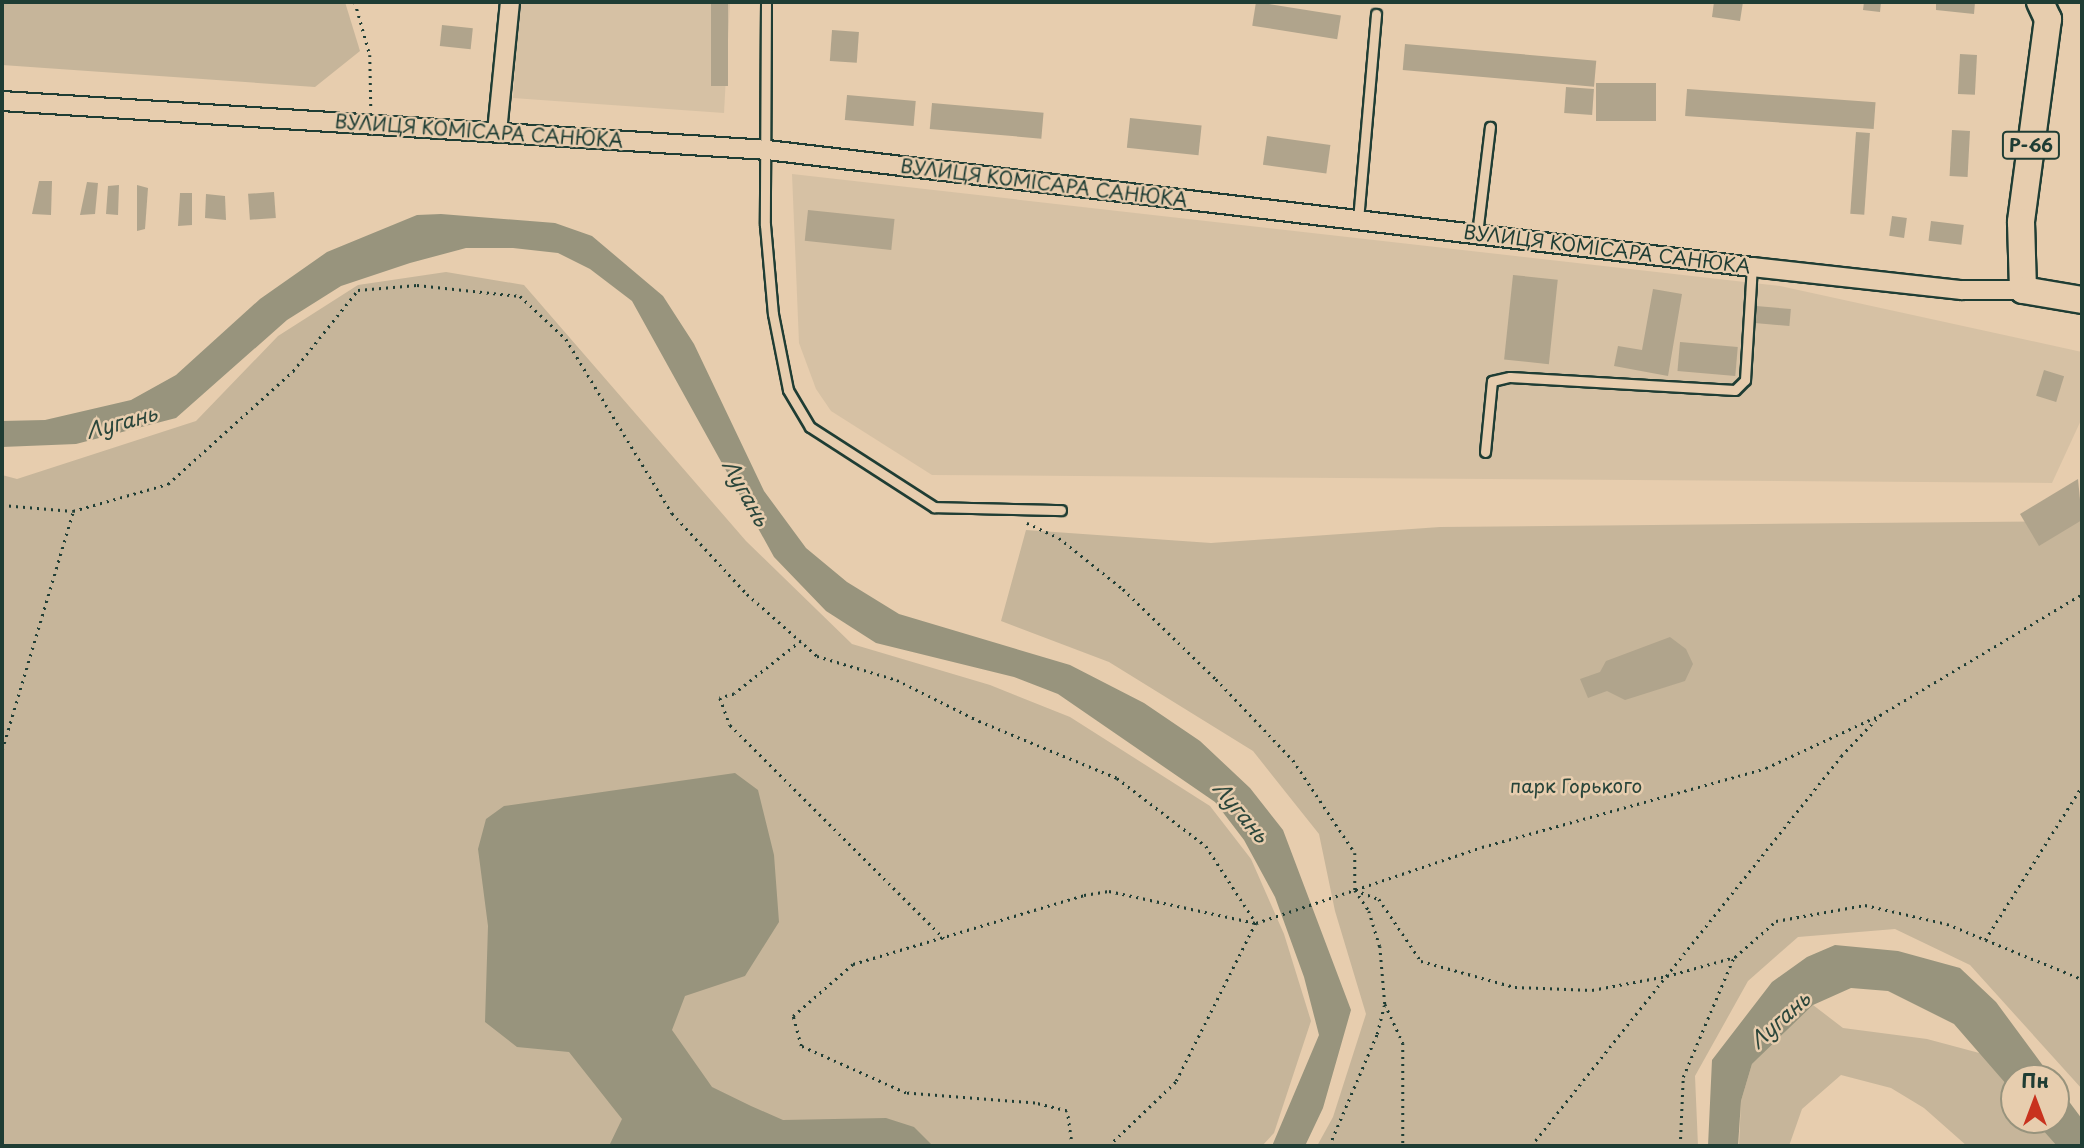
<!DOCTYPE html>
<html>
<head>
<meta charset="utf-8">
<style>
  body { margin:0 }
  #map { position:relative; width:2084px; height:1148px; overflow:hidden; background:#e7cdae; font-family:"Playpen Sans",sans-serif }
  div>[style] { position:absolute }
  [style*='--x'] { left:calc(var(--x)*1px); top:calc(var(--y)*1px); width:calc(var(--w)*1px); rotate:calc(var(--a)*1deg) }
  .built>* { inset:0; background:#d6c1a4 }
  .green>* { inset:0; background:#c6b59a }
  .water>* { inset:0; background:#98947d }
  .building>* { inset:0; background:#b0a48c; transform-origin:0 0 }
  .path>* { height:2.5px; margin-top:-1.25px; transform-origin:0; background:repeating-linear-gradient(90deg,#1f3d34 0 2px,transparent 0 7px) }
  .roads { filter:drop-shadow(2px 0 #1f3d34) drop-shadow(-2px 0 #1f3d34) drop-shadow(0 2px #1f3d34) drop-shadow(0 -2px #1f3d34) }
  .lane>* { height:9px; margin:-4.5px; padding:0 4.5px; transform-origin:4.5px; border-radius:4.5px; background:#e7cdae }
  .street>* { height:18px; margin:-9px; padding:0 9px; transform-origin:9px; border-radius:9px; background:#e7cdae }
  .primary>* { height:26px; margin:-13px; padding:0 13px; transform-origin:13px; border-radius:13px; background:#e7cdae }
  span { translate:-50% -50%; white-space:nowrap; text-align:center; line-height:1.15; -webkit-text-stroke:5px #e7cdae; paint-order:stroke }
  .shield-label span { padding:2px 5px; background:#e7cdae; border:2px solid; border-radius:5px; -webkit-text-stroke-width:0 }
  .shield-label { font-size:18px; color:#1f3d34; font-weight:700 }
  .street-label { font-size:19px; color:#1f3d34 }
  .park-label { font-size:19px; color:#274339 }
  .water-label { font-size:21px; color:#2b463b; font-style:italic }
  .frame { position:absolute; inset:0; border:4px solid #1f3d34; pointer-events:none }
  .north { position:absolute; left:2000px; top:1064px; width:70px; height:70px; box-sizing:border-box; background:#e7cdae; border:2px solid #97937d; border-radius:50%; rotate:0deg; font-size:19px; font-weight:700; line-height:28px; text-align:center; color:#1f3d34 }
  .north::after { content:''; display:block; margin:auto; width:24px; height:32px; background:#c8321e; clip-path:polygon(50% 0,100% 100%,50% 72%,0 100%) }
</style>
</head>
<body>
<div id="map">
  <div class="built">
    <i style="clip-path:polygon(520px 2px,730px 2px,724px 113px,513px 98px)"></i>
    <i style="clip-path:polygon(792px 174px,1780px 286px,2082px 352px,2082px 418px,2052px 483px,932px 475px,831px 411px,816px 389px,799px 343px)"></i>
  </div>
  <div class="green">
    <i style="clip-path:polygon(2px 2px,345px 2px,360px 51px,315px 87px,2px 65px)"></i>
    <i style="clip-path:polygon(446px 272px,524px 285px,746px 541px,852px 644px,990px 685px,1070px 717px,1210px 806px,1251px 859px,1284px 934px,1311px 1021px,1274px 1133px,1262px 1146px,2px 1146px,2px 475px,17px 479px,196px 421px,278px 336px,358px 285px)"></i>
    <i style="clip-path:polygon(2082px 521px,2082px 1089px,1970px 965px,1895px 929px,1798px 937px,1748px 981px,1695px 1076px,1698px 1146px,1317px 1146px,1333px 1117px,1366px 1014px,1335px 911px,1319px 834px,1253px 751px,1109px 662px,1001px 621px,1026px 530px,1211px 543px,1440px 527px)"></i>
    <i style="clip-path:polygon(1813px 1005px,1843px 1028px,1927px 1039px,1983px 1054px,2014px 1091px,2014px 1120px,2037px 1120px,2058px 1146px,1967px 1146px,1924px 1108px,1891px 1088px,1841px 1075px,1802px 1109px,1789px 1146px,1739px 1146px,1741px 1101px,1752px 1064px)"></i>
  </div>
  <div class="water">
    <i style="clip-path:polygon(441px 214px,555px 223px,592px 236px,663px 296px,694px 344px,764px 491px,806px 548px,847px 582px,899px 614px,1070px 665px,1144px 703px,1200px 741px,1250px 788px,1283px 830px,1351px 1010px,1323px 1108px,1305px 1146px,1272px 1146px,1319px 1035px,1304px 977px,1275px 897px,1244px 840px,1215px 802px,1058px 694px,1014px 677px,876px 643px,826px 611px,774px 557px,632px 301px,590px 269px,558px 253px,513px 248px,466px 248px,410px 263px,341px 286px,287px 320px,176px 418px,76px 444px,2px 447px,2px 421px,45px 420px,131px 400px,176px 375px,260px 299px,327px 252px,417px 215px)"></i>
    <i style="clip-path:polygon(735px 773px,758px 790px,774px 855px,779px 922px,745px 976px,685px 996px,672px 1030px,712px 1087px,751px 1106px,783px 1120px,886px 1118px,914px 1127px,933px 1146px,609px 1146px,622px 1119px,569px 1052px,517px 1047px,485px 1022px,488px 926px,478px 849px,486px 819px,504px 806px)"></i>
    <i style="clip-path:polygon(1835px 945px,1898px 951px,1960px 968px,1996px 1002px,2052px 1078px,2014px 1078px,2014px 1093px,1954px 1024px,1888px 991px,1851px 988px,1813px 1005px,1752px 1064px,1741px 1101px,1738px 1146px,1708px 1146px,1712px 1060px,1772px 982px,1807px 957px)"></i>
    <i style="clip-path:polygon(2056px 1084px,2082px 1119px,2082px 1146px,2057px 1146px,2034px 1120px,2056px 1120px)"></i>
  </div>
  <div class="building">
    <i style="left:711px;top:2px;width:17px;height:84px"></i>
    <i style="left:1256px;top:2px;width:86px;height:24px;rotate:9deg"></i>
    <i style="clip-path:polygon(1714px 2px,1743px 2px,1740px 21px,1712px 17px)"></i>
    <i style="clip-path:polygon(1864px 2px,1881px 2px,1880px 12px,1863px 10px)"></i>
    <i style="clip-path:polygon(1936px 2px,1975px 2px,1974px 14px,1936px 10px)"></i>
    <i style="left:442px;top:25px;width:31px;height:21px;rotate:6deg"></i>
    <i style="left:832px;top:30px;width:27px;height:31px;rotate:4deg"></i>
    <i style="left:1405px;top:44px;width:192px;height:26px;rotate:5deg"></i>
    <i style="left:1960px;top:54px;width:17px;height:40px;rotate:3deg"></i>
    <i style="left:1596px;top:83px;width:60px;height:38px"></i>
    <i style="left:1566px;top:87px;width:28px;height:26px;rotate:4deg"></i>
    <i style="left:1687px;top:89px;width:189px;height:27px;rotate:4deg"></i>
    <i style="left:847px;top:95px;width:69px;height:25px;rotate:5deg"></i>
    <i style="left:932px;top:103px;width:112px;height:26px;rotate:5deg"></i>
    <i style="left:1130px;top:118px;width:72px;height:30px;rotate:6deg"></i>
    <i style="left:1952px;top:130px;width:18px;height:46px;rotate:3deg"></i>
    <i style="left:1856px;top:132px;width:14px;height:82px;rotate:4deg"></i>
    <i style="left:1267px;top:136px;width:64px;height:29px;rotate:8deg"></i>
    <i style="clip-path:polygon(39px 181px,52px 181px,51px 215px,32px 214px)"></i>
    <i style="clip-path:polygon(87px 182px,98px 183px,95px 214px,80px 215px)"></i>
    <i style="clip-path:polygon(119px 185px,118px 215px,106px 214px,108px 186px)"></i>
    <i style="clip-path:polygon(137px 185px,148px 188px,145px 229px,137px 231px)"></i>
    <i style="left:274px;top:192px;width:26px;height:26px;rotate:86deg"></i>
    <i style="clip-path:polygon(180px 193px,192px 193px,192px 225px,178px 226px)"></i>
    <i style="clip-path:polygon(206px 194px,225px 196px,226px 220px,205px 218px)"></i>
    <i style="left:808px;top:210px;width:87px;height:31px;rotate:6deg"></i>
    <i style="left:1892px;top:216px;width:15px;height:20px;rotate:8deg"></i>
    <i style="left:1931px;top:221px;width:33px;height:20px;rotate:7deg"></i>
    <i style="left:1513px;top:275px;width:45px;height:85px;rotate:6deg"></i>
    <i style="clip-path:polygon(1653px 289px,1682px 294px,1668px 376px,1614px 366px,1618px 346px,1642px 350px)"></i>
    <i style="left:1756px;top:306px;width:35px;height:17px;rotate:5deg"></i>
    <i style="left:1680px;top:342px;width:58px;height:29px;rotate:5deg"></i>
    <i style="left:2044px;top:370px;width:21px;height:27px;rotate:17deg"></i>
    <i style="clip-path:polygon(2078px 479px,2082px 520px,2039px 546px,2020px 514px)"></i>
    <i style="clip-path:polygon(1670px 637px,1686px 649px,1693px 664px,1685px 681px,1625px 700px,1607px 691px,1588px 698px,1580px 679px,1600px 672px,1606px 661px)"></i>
  </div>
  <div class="path">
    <i style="--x:355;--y:2;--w:55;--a:74.2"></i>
    <i style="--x:370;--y:55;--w:52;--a:88.9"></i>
    <i style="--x:2;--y:505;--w:71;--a:4.8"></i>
    <i style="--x:73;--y:511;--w:99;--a:-15.9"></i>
    <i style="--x:168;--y:484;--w:169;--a:-42.1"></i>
    <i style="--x:293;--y:371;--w:104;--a:-51.3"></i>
    <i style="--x:358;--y:290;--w:59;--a:-4.8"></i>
    <i style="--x:417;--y:285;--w:104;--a:6.1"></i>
    <i style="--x:520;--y:296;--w:63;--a:43.1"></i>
    <i style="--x:566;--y:339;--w:204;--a:58.7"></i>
    <i style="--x:672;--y:513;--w:110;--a:47.2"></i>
    <i style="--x:747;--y:594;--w:94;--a:41.5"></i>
    <i style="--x:817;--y:656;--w:84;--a:16.7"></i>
    <i style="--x:897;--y:680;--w:92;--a:26.6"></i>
    <i style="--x:979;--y:721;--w:149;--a:22.4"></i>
    <i style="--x:1117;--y:778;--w:112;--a:37.4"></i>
    <i style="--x:1206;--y:846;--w:92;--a:57"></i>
    <i style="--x:1256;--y:923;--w:178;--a:116.7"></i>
    <i style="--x:1176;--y:1082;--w:93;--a:136.3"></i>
    <i style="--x:1027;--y:523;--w:35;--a:25"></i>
    <i style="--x:1059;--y:538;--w:82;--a:38.6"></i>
    <i style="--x:1123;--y:589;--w:129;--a:44.1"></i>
    <i style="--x:1216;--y:679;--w:112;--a:46.5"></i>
    <i style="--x:1293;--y:760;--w:112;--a:56.3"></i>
    <i style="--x:1355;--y:853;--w:37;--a:90"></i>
    <i style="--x:1355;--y:890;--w:25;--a:56"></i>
    <i style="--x:1369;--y:911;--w:37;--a:73"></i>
    <i style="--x:1380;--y:946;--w:58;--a:85.1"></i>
    <i style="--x:1385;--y:1004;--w:43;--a:65.2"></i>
    <i style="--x:1403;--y:1043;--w:103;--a:90"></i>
    <i style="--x:801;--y:641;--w:85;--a:141.7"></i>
    <i style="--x:734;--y:694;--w:15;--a:164"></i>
    <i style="--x:720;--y:698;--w:29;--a:70"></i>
    <i style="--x:730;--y:725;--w:302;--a:44.9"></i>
    <i style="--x:2;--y:750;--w:248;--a:-73.4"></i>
    <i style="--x:1355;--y:890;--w:26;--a:21"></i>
    <i style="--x:1379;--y:899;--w:75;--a:55.9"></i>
    <i style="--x:1421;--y:961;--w:98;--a:15.5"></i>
    <i style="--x:1515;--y:987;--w:77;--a:2.2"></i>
    <i style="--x:1592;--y:990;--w:76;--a:-10.6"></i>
    <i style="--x:1667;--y:976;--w:71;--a:-15.6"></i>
    <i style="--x:1735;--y:957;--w:55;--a:-41.3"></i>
    <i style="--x:1776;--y:921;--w:90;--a:-10.2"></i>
    <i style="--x:1865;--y:905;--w:84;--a:13"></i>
    <i style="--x:1947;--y:924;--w:146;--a:22.2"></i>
    <i style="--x:1985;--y:940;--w:182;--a:-57.8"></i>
    <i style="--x:1072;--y:1146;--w:35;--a:-98"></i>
    <i style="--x:1067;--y:1111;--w:33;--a:-166"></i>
    <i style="--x:1035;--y:1103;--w:129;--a:-175.6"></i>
    <i style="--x:906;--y:1093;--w:115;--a:-155.9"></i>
    <i style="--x:801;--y:1046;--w:31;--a:-105"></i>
    <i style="--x:793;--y:1016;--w:79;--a:-40.9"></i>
    <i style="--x:853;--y:964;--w:241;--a:-16.6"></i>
    <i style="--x:1084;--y:895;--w:25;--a:-9"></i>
    <i style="--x:1109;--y:891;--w:150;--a:12.3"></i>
    <i style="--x:1256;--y:923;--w:238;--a:-18.6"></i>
    <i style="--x:1482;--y:847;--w:295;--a:-15.5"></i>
    <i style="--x:1766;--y:768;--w:126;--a:-24.9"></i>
    <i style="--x:1329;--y:1146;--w:122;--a:-66.8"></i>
    <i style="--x:1377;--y:1034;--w:29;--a:-76"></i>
    <i style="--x:1531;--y:1146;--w:498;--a:-51.5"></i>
    <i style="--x:1841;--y:756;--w:57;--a:-46.4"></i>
    <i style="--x:1880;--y:715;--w:235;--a:-30.9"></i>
    <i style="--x:1680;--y:1146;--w:69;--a:-87.5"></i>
    <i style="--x:1683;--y:1077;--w:130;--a:-67"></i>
  </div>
  <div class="roads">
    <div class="lane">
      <i style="--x:766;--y:2;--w:223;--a:90.3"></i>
      <i style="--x:765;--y:225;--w:89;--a:84.9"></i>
      <i style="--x:773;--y:314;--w:77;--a:78.8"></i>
      <i style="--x:788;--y:390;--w:43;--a:59.3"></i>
      <i style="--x:810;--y:427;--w:148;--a:32.8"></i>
      <i style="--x:934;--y:507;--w:127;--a:1.4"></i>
      <i style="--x:1358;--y:220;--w:207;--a:-85"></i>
      <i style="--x:1477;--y:234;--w:108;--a:-83.1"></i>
      <i style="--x:1485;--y:452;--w:71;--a:-84.4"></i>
      <i style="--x:1492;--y:381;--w:18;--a:-13"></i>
      <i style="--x:1510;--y:377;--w:225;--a:3.3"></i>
      <i style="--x:1735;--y:390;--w:14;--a:-45"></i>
      <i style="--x:1745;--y:380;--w:113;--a:-86.5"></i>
    </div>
    <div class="street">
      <i style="--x:2;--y:101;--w:767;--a:3.66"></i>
      <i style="--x:767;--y:150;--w:992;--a:6.77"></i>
      <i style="--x:1752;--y:267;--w:211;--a:6.3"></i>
      <i style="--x:1962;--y:290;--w:61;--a:0"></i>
      <i style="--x:497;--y:132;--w:131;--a:-84.3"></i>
    </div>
    <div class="primary">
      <i style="--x:2040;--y:2;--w:19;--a:65"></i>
      <i style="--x:2048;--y:19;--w:205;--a:97.6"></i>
      <i style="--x:2021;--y:222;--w:68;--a:88.3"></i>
      <i style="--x:2023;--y:290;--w:60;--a:9.6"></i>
    </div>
  </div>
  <div class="shield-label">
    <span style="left:2031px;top:145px">Р-66</span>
  </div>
  <div class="street-label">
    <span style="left:479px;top:131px;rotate:4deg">ВУЛИЦЯ КОМІСАРА САНЮКА</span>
    <span style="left:1044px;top:183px;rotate:7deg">ВУЛИЦЯ КОМІСАРА САНЮКА</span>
    <span style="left:1607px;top:249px;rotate:7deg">ВУЛИЦЯ КОМІСАРА САНЮКА</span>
  </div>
  <div class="park-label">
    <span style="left:1576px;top:786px">парк Горького</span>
  </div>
  <div class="water-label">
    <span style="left:121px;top:421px;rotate:-15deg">Лугань</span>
    <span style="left:747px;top:492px;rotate:61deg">Лугань</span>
    <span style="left:1242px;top:811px;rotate:50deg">Лугань</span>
    <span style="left:1779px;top:1019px;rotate:-42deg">Лугань</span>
  </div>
  <div class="frame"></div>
  <div class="north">Пн</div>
</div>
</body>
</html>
